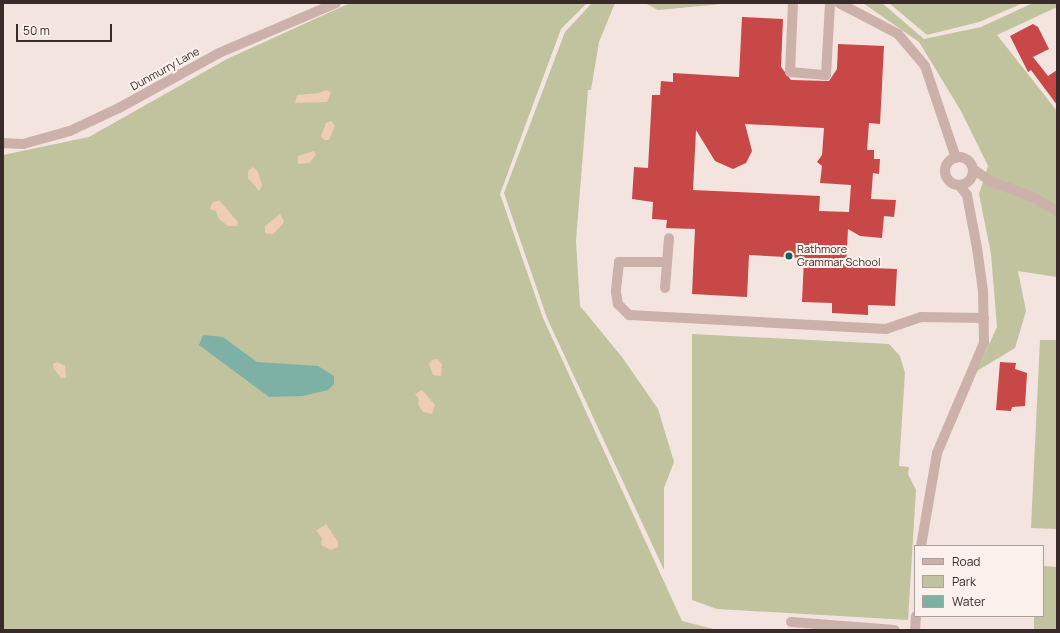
<!DOCTYPE html>
<html>
<head>
<meta charset="utf-8">
<style>
  body { margin:0 }
  #map { position:relative; width:1060px; height:633px; overflow:hidden; background:#f3e4df; font-family:Manrope,sans-serif }
  div>[style] { position:absolute }
  [style*='--x'] { left:calc(var(--x)*1px); top:calc(var(--y)*1px); width:calc(var(--w)*1px); rotate:calc(var(--a)*1deg) }
  .green>* { inset:0; background:#c0c39e }
  .sand>* { inset:0; background:#efcdb5 }
  .water>* { inset:0; background:#7db1a6 }
  .building>* { inset:0; background:#c84848 }
  .minor>* { height:10px; margin:-5px; padding:0 5px; transform-origin:5px; border-radius:5px; background:#ccb1aa }
  .minor>.ring { margin:-5px; padding:0; box-sizing:content-box; background:none; border:10px solid #ccb1aa; border-radius:50% }
  .dots>* { width:11px; height:11px; translate:-50% -50%; box-sizing:border-box; border:2px solid #fbf0eb; border-radius:50% }
  span { translate:-50% -50%; white-space:nowrap; text-align:center; line-height:1.15; -webkit-text-stroke:4px #fbf0eb; paint-order:stroke }
  .street-label { font-size:11px; color:#392b2a }
  .poi-label { font-size:11px; color:#392b2a }
  .left { translate:0 -50%; text-align:left }
  .frame { position:absolute; inset:0; border:4px solid #392b2a; pointer-events:none }
  .legend { position:absolute; left:914px; top:545px; width:130px; height:72px; box-sizing:border-box; background:#fbf0eb; border:1px solid #ada19e; margin:0; padding:5px 7px; list-style:none; font-size:12px; color:#392b2a }
  .legend li { display:flex; align-items:center; gap:8px; height:20px }
  .legend b { width:20px; border:1px solid #ada19e }
  .scale { position:absolute; left:16px; top:24px; width:96px; height:18px; box-sizing:border-box; border:2px solid #392b2a; border-top:0; padding-left:5px; font-size:12px; line-height:14px; white-space:nowrap; color:#392b2a; -webkit-text-stroke:3px #fbf0eb; paint-order:stroke }
</style>
</head>
<body>
<div id="map">
  <div class="green">
    <i style="clip-path:polygon(350px 3px,587px 3px,561px 29px,500px 194px,543px 318px,682px 621px,717px 630px,3px 630px,3px 155px,89px 137px,227px 59px)"></i>
    <i style="clip-path:polygon(592px 3px,615px 3px,599px 42px,591px 90px,588px 90px,576px 241px,580px 306px,622px 357px,658px 409px,674px 462px,664px 488px,664px 570px,547px 318px,504px 193px,565px 32px)"></i>
    <i style="clip-path:polygon(645px 3px,733px 3px,658px 10px)"></i>
    <i style="clip-path:polygon(863px 3px,882px 3px,924px 39px,981px 27px,1033px 3px,1057px 3px,1057px 7px,997px 35px,1057px 111px,1057px 277px,1018px 271px,1026px 311px,1015px 348px,977px 371px,997px 327px,991px 254px,979px 194px,988px 166px,961px 111px,919px 42px)"></i>
    <i style="clip-path:polygon(889px 3px,1023px 3px,979px 22px,927px 35px)"></i>
    <i style="clip-path:polygon(692px 334px,889px 344px,900px 356px,905px 373px,899px 466px,909px 467px,908px 474px,916px 490px,908px 620px,717px 609px,692px 600px)"></i>
    <i style="clip-path:polygon(1040px 340px,1057px 340px,1057px 529px,1031px 528px)"></i>
    <i style="clip-path:polygon(1043px 566px,1057px 567px,1057px 629px,1034px 629px,1034px 616px,1043px 616px)"></i>
  </div>
  <div class="sand">
    <i style="clip-path:polygon(326px 90px,331px 93px,327px 102px,295px 103px,297px 95px,319px 93px)"></i>
    <i style="clip-path:polygon(331px 121px,335px 126px,329px 140px,324px 140px,321px 136px,326px 123px)"></i>
    <i style="clip-path:polygon(314px 151px,316px 155px,309px 163px,298px 164px,298px 156px)"></i>
    <i style="clip-path:polygon(253px 167px,258px 172px,262px 185px,259px 191px,248px 178px,248px 171px)"></i>
    <i style="clip-path:polygon(219px 200px,238px 222px,237px 226px,228px 226px,219px 219px,216px 211px,210px 209px,212px 203px)"></i>
    <i style="clip-path:polygon(280px 214px,284px 221px,282px 225px,273px 234px,265px 233px,265px 226px)"></i>
    <i style="clip-path:polygon(432px 360px,438px 359px,442px 365px,441px 376px,433px 375px,429px 364px)"></i>
    <i style="clip-path:polygon(57px 362px,65px 366px,66px 378px,61px 378px,54px 369px,53px 364px)"></i>
    <i style="clip-path:polygon(422px 390px,435px 405px,432px 414px,423px 412px,418px 404px,419px 399px,415px 394px)"></i>
    <i style="clip-path:polygon(326px 524px,338px 542px,338px 547px,331px 550px,321px 545px,322px 538px,316px 531px)"></i>
  </div>
  <div class="water">
    <i style="clip-path:polygon(203px 335px,223px 337px,257px 362px,318px 366px,334px 376px,334px 384px,328px 390px,303px 396px,269px 397px,199px 345px)"></i>
  </div>
  <div class="building">
    <i style="clip-path:polygon(evenodd,742px 17px,783px 19px,781px 67px,791px 80px,829px 81px,837px 69px,838px 44px,884px 46px,880px 124px,869px 123px,867px 150px,874px 150px,874px 159px,880px 159px,879px 174px,873px 173px,871px 199px,896px 200px,894px 217px,884px 216px,882px 238px,860px 236px,848px 229px,846px 267px,897px 269px,895px 306px,868px 305px,868px 315px,832px 313px,832px 303px,802px 302px,804px 258px,749px 255px,747px 297px,692px 294px,695px 229px,666px 228px,667px 220px,652px 219px,653px 202px,632px 199px,634px 167px,648px 168px,652px 95px,660px 95px,661px 81px,673px 82px,673px 73px,739px 77px,742px 17px,745px 124px,824px 128px,822px 155px,817px 162px,822px 166px,820px 183px,851px 185px,849px 212px,819px 211px,820px 196px,693px 190px,696px 130px,715px 161px,733px 169px,746px 163px,752px 151px,745px 124px)"></i>
    <i style="clip-path:polygon(1033px 24px,1038px 27px,1049px 49px,1033px 57px,1048px 76px,1057px 70px,1057px 105px,1031px 70px,1028px 72px,1010px 36px)"></i>
    <i style="clip-path:polygon(1000px 362px,1016px 363px,1015px 369px,1027px 373px,1025px 406px,1012px 407px,1011px 411px,996px 410px)"></i>
  </div>
  <div class="minor">
    <i style="--x:793;--y:3;--w:69;--a:92.5"></i>
    <i style="--x:790;--y:72;--w:36;--a:5"></i>
    <i style="--x:826;--y:75;--w:72;--a:-86.8"></i>
    <i style="--x:839;--y:3;--w:67;--a:27.7"></i>
    <i style="--x:898;--y:34;--w:42;--a:49.8"></i>
    <i style="--x:925;--y:66;--w:97;--a:71.4"></i>
    <i style="--x:3;--y:143;--w:20;--a:3"></i>
    <i style="--x:23;--y:144;--w:49;--a:-15.5"></i>
    <i style="--x:70;--y:131;--w:54;--a:-25.1"></i>
    <i style="--x:119;--y:108;--w:114;--a:-28.8"></i>
    <i style="--x:219;--y:53;--w:127;--a:-23.1"></i>
    <i class="ring" style="left:945px;top:157px;width:18px;height:18px"></i>
    <i style="--x:973;--y:169;--w:21;--a:35"></i>
    <i style="--x:990;--y:181;--w:48;--a:20.7"></i>
    <i style="--x:1035;--y:198;--w:26;--a:31"></i>
    <i style="--x:667;--y:262;--w:48;--a:180"></i>
    <i style="--x:619;--y:262;--w:30;--a:96"></i>
    <i style="--x:616;--y:292;--w:12;--a:81"></i>
    <i style="--x:618;--y:304;--w:16;--a:45"></i>
    <i style="--x:629;--y:315;--w:257;--a:3.1"></i>
    <i style="--x:886;--y:329;--w:37;--a:-19"></i>
    <i style="--x:921;--y:317;--w:63;--a:0.9"></i>
    <i style="--x:665;--y:288;--w:50;--a:-85.4"></i>
    <i style="--x:921;--y:546;--w:94;--a:-80.2"></i>
    <i style="--x:937;--y:453;--w:120;--a:-66.9"></i>
    <i style="--x:984;--y:343;--w:52;--a:-91.1"></i>
    <i style="--x:983;--y:291;--w:43;--a:-97.9"></i>
    <i style="--x:977;--y:248;--w:54;--a:-100.7"></i>
    <i style="--x:967;--y:195;--w:13;--a:-129"></i>
    <i style="--x:791;--y:622;--w:104;--a:4.4"></i>
    <i style="--x:915;--y:630;--w:14;--a:-86"></i>
  </div>
  <div class="dots">
    <i style="left:789px;top:256px;background:#1e5c51"></i>
  </div>
  <div class="street-label">
    <span style="left:165px;top:69px;rotate:-29deg">Dunmurry Lane</span>
  </div>
  <div class="poi-label">
    <span class="left" style="left:797px;top:256px">Rathmore<br>Grammar School</span>
  </div>
  <div class="frame"></div>
  <ul class="legend">
  <li><b style="height:5px;background:#ccb1aa"></b>Road</li>
  <li><b style="height:11px;background:#c0c39e"></b>Park</li>
  <li><b style="height:11px;background:#7db1a6"></b>Water</li>
  </ul>
  <div class="scale">50 m</div>
</div>
</body>
</html>
